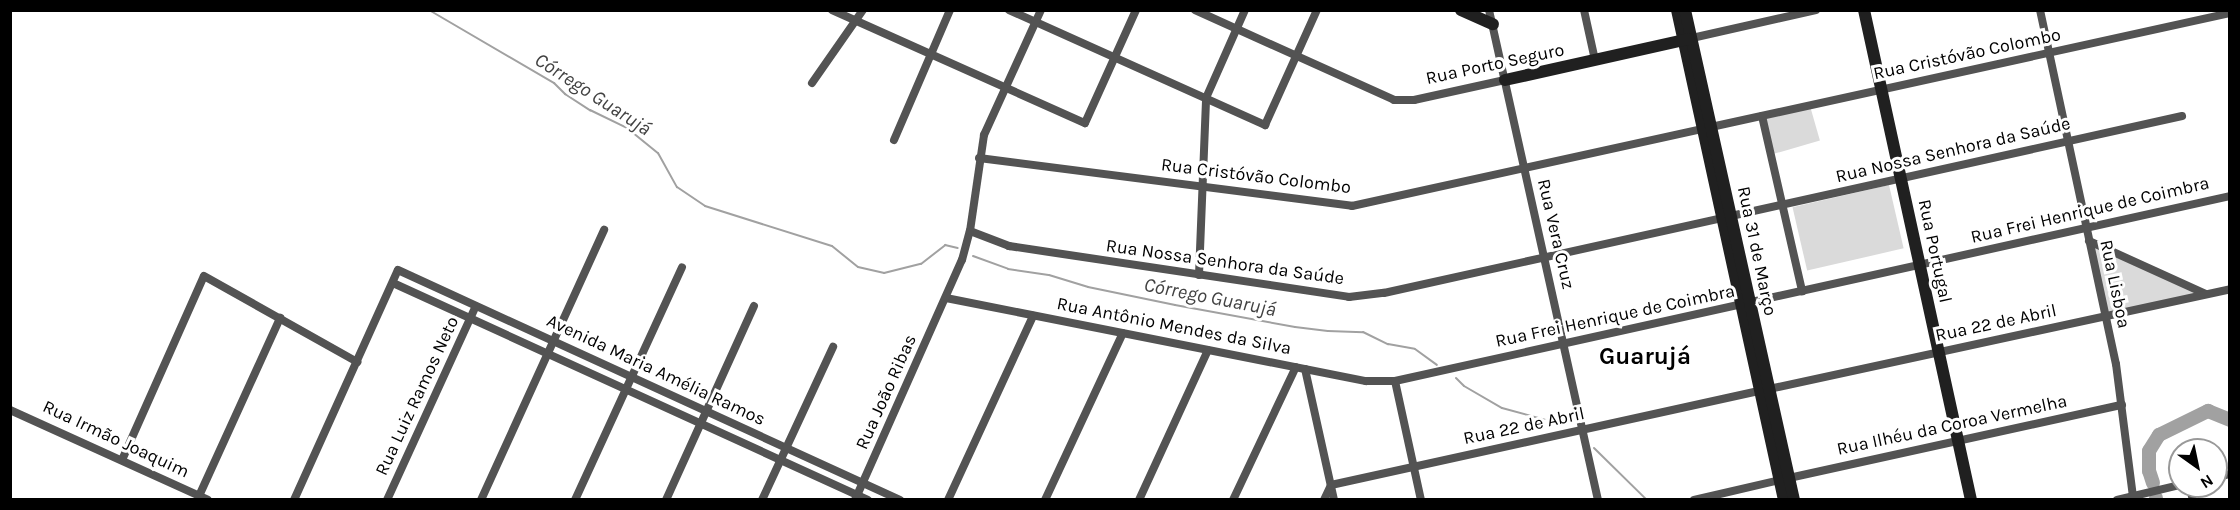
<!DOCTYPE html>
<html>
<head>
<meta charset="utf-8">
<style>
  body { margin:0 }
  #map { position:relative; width:2240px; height:510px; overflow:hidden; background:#fff; font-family:Karla,sans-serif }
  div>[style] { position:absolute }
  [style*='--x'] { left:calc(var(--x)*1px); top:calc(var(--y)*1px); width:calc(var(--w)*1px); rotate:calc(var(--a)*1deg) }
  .green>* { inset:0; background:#dadada; transform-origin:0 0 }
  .stream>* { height:2px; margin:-1px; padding:0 1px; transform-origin:1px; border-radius:1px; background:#a1a1a1 }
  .river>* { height:14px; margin:-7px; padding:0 7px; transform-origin:7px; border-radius:7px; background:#a1a1a1 }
  .street>* { height:8px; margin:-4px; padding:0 4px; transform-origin:4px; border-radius:4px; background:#535353 }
  .secondary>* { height:12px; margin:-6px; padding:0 6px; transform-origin:6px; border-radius:6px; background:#202020 }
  span { translate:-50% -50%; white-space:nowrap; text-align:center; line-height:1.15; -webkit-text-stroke:6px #fff; paint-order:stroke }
  .street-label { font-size:18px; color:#000 }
  .water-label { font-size:20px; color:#424242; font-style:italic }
  .district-label { font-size:24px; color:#000; font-weight:700 }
  .frame { position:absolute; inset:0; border:12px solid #000; pointer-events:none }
  .north { position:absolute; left:2168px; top:438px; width:60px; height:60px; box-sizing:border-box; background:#fff; border:2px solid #999; border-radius:50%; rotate:147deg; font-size:16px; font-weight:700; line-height:24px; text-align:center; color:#000 }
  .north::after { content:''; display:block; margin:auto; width:21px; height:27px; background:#000; clip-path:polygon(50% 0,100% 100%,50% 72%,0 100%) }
</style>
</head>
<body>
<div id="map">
  <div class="green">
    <i style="left:1810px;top:106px;width:36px;height:49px;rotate:74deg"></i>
    <i style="left:1889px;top:185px;width:65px;height:99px;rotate:77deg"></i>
    <i style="clip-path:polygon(2089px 241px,2206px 294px,2105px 316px)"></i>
  </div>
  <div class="stream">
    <i style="--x:429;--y:10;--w:145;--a:30.3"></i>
    <i style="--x:554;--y:83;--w:16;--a:45"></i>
    <i style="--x:565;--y:94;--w:30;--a:33"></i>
    <i style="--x:590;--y:110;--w:41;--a:25.9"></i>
    <i style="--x:627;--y:128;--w:40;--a:39"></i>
    <i style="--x:658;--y:153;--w:39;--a:61"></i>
    <i style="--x:677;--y:187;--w:34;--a:34"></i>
    <i style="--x:705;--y:206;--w:133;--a:17.5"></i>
    <i style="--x:832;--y:246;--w:33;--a:39"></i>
    <i style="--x:858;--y:267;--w:27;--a:13"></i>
    <i style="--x:884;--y:273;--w:38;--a:-14"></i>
    <i style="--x:921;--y:264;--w:31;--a:-38"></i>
    <i style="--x:945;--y:245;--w:13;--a:13"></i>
    <i style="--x:973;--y:256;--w:37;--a:20"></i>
    <i style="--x:1008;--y:269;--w:41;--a:8.3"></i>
    <i style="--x:1049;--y:275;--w:41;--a:17.1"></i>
    <i style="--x:1088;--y:287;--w:89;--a:11.7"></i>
    <i style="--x:1175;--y:305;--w:122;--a:10.4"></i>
    <i style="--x:1295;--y:327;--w:33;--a:7"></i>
    <i style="--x:1328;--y:331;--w:35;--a:2"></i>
    <i style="--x:1363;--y:332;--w:28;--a:26"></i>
    <i style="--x:1388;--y:344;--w:27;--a:10"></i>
    <i style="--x:1415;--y:349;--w:27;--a:36"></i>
    <i style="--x:1456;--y:378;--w:11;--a:45"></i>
    <i style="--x:1464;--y:386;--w:44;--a:30.1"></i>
    <i style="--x:1502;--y:408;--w:64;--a:15.3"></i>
    <i style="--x:1594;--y:448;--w:74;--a:44.5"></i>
  </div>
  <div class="river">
    <i style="--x:2153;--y:483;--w:13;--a:-108"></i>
    <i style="--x:2149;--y:471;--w:20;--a:-90"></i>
    <i style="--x:2149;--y:451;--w:19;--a:-58"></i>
    <i style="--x:2159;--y:435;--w:55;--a:-26.1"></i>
    <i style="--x:2208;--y:411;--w:24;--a:22"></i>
    <i style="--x:2156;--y:498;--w:2;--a:90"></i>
  </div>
  <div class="street">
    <i style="--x:832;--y:10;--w:277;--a:24.1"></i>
    <i style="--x:1085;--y:123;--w:124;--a:-65.7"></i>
    <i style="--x:1009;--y:10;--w:281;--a:24.2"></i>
    <i style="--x:1265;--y:125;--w:126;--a:-65.7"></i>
    <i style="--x:1195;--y:10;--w:218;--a:24.3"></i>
    <i style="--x:1394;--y:100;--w:20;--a:0"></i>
    <i style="--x:1414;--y:100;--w:93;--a:-12.4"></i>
    <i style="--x:1489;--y:10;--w:502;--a:77.46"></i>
    <i style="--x:1584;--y:10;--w:51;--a:77.6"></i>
    <i style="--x:2040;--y:10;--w:362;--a:77.9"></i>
    <i style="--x:2116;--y:364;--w:133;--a:82.7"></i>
    <i style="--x:1692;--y:38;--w:127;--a:-12.7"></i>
    <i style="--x:812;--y:83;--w:89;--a:-55.1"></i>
    <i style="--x:1762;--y:116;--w:180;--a:77.1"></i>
    <i style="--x:1711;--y:127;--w:531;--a:-12.39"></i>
    <i style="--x:894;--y:140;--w:142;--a:-66.7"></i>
    <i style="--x:979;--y:158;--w:376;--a:7.3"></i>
    <i style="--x:1352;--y:206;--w:359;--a:-12.4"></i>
    <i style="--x:1731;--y:216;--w:462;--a:-12.5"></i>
    <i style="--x:970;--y:231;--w:42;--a:21"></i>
    <i style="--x:1009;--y:246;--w:344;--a:8.5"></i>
    <i style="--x:1349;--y:297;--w:35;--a:-7"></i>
    <i style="--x:1384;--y:293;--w:346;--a:-12.5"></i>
    <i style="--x:2089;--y:241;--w:128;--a:24.4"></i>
    <i style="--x:1199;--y:275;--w:177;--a:-87.7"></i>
    <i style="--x:1206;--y:98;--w:96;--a:-66.1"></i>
    <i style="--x:393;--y:283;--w:522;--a:24.55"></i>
    <i style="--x:946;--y:298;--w:428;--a:11.2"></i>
    <i style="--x:1366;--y:381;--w:29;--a:0"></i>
    <i style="--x:1395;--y:381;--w:855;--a:-12.49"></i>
    <i style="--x:1305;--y:369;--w:134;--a:77.5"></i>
    <i style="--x:1395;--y:381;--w:122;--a:77.7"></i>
    <i style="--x:1769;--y:389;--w:472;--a:-12.2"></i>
    <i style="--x:10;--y:410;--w:217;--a:24.4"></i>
    <i style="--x:122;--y:460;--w:201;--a:-66"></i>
    <i style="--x:204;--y:276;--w:176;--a:29.3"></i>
    <i style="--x:2216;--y:477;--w:14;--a:-12"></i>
    <i style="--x:1789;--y:478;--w:341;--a:-12.4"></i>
    <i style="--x:2189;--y:486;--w:15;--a:74"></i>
    <i style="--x:199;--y:496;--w:196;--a:-65.5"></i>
    <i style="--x:294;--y:500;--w:252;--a:-65.7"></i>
    <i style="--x:398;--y:270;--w:552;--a:24.62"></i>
    <i style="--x:387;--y:500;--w:213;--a:-65.4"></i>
    <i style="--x:481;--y:500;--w:297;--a:-65.5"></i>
    <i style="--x:575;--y:500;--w:256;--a:-65.3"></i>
    <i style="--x:666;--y:500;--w:213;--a:-65.6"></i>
    <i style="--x:762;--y:500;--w:169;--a:-65.1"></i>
    <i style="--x:855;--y:500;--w:263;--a:-66"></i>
    <i style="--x:962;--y:260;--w:30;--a:-75"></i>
    <i style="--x:970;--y:231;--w:97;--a:-81.7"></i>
    <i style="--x:984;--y:135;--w:137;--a:-65.5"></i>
    <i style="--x:948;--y:500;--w:203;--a:-65.2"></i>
    <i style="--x:1045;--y:500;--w:184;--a:-65"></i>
    <i style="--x:1139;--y:500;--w:165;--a:-65.3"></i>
    <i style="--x:1233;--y:500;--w:147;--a:-64.7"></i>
    <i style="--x:1324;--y:500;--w:17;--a:-65"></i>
    <i style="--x:1331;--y:485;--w:439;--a:-12.4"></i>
    <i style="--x:1694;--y:500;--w:88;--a:-13.1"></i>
    <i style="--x:2117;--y:500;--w:65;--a:-13.4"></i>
  </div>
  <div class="secondary">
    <i style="--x:1461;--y:10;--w:35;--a:24"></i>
    <i style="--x:1677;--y:10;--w:502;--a:77.68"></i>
    <i style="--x:1685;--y:10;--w:502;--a:77.46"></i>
    <i style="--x:1864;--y:10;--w:502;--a:77.68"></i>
    <i style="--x:1505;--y:80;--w:188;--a:-12.6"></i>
  </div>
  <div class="street-label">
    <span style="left:1967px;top:54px;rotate:-12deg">Rua Cristóvão Colombo</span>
    <span style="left:1495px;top:64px;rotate:-12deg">Rua Porto Seguro</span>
    <span style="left:1953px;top:150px;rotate:-13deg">Rua Nossa Senhora da Saúde</span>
    <span style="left:1256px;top:176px;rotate:7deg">Rua Cristóvão Colombo</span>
    <span style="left:2090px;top:210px;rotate:-13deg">Rua Frei Henrique de Coimbra</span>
    <span style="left:1556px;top:234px;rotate:77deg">Rua Vera Cruz</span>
    <span style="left:1757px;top:251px;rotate:78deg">Rua 31 de Março</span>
    <span style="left:1935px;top:251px;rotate:78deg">Rua Portugal</span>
    <span style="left:1225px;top:262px;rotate:8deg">Rua Nossa Senhora da Saúde</span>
    <span style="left:2115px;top:284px;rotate:78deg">Rua Lisboa</span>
    <span style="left:1615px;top:316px;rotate:-12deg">Rua Frei Henrique de Coimbra</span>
    <span style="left:1996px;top:323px;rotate:-12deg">Rua 22 de Abril</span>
    <span style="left:1174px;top:326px;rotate:11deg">Rua Antônio Mendes da Silva</span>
    <span style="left:656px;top:370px;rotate:25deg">Avenida Maria Amélia Ramos</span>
    <span style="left:886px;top:392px;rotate:-66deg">Rua João Ribas</span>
    <span style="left:417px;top:396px;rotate:-65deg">Rua Luiz Ramos Neto</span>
    <span style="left:1952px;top:425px;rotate:-12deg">Rua Ilhéu da Coroa Vermelha</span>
    <span style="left:1524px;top:426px;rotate:-12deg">Rua 22 de Abril</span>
    <span style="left:116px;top:439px;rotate:25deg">Rua Irmão Joaquim</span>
  </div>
  <div class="water-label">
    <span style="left:593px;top:94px;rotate:33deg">Córrego Guarujá</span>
    <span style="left:1210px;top:297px;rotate:11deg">Córrego Guarujá</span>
  </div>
  <div class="district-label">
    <span style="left:1645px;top:357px">Guarujá</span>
  </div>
  <div class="frame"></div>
  <div class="north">N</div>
</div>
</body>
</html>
